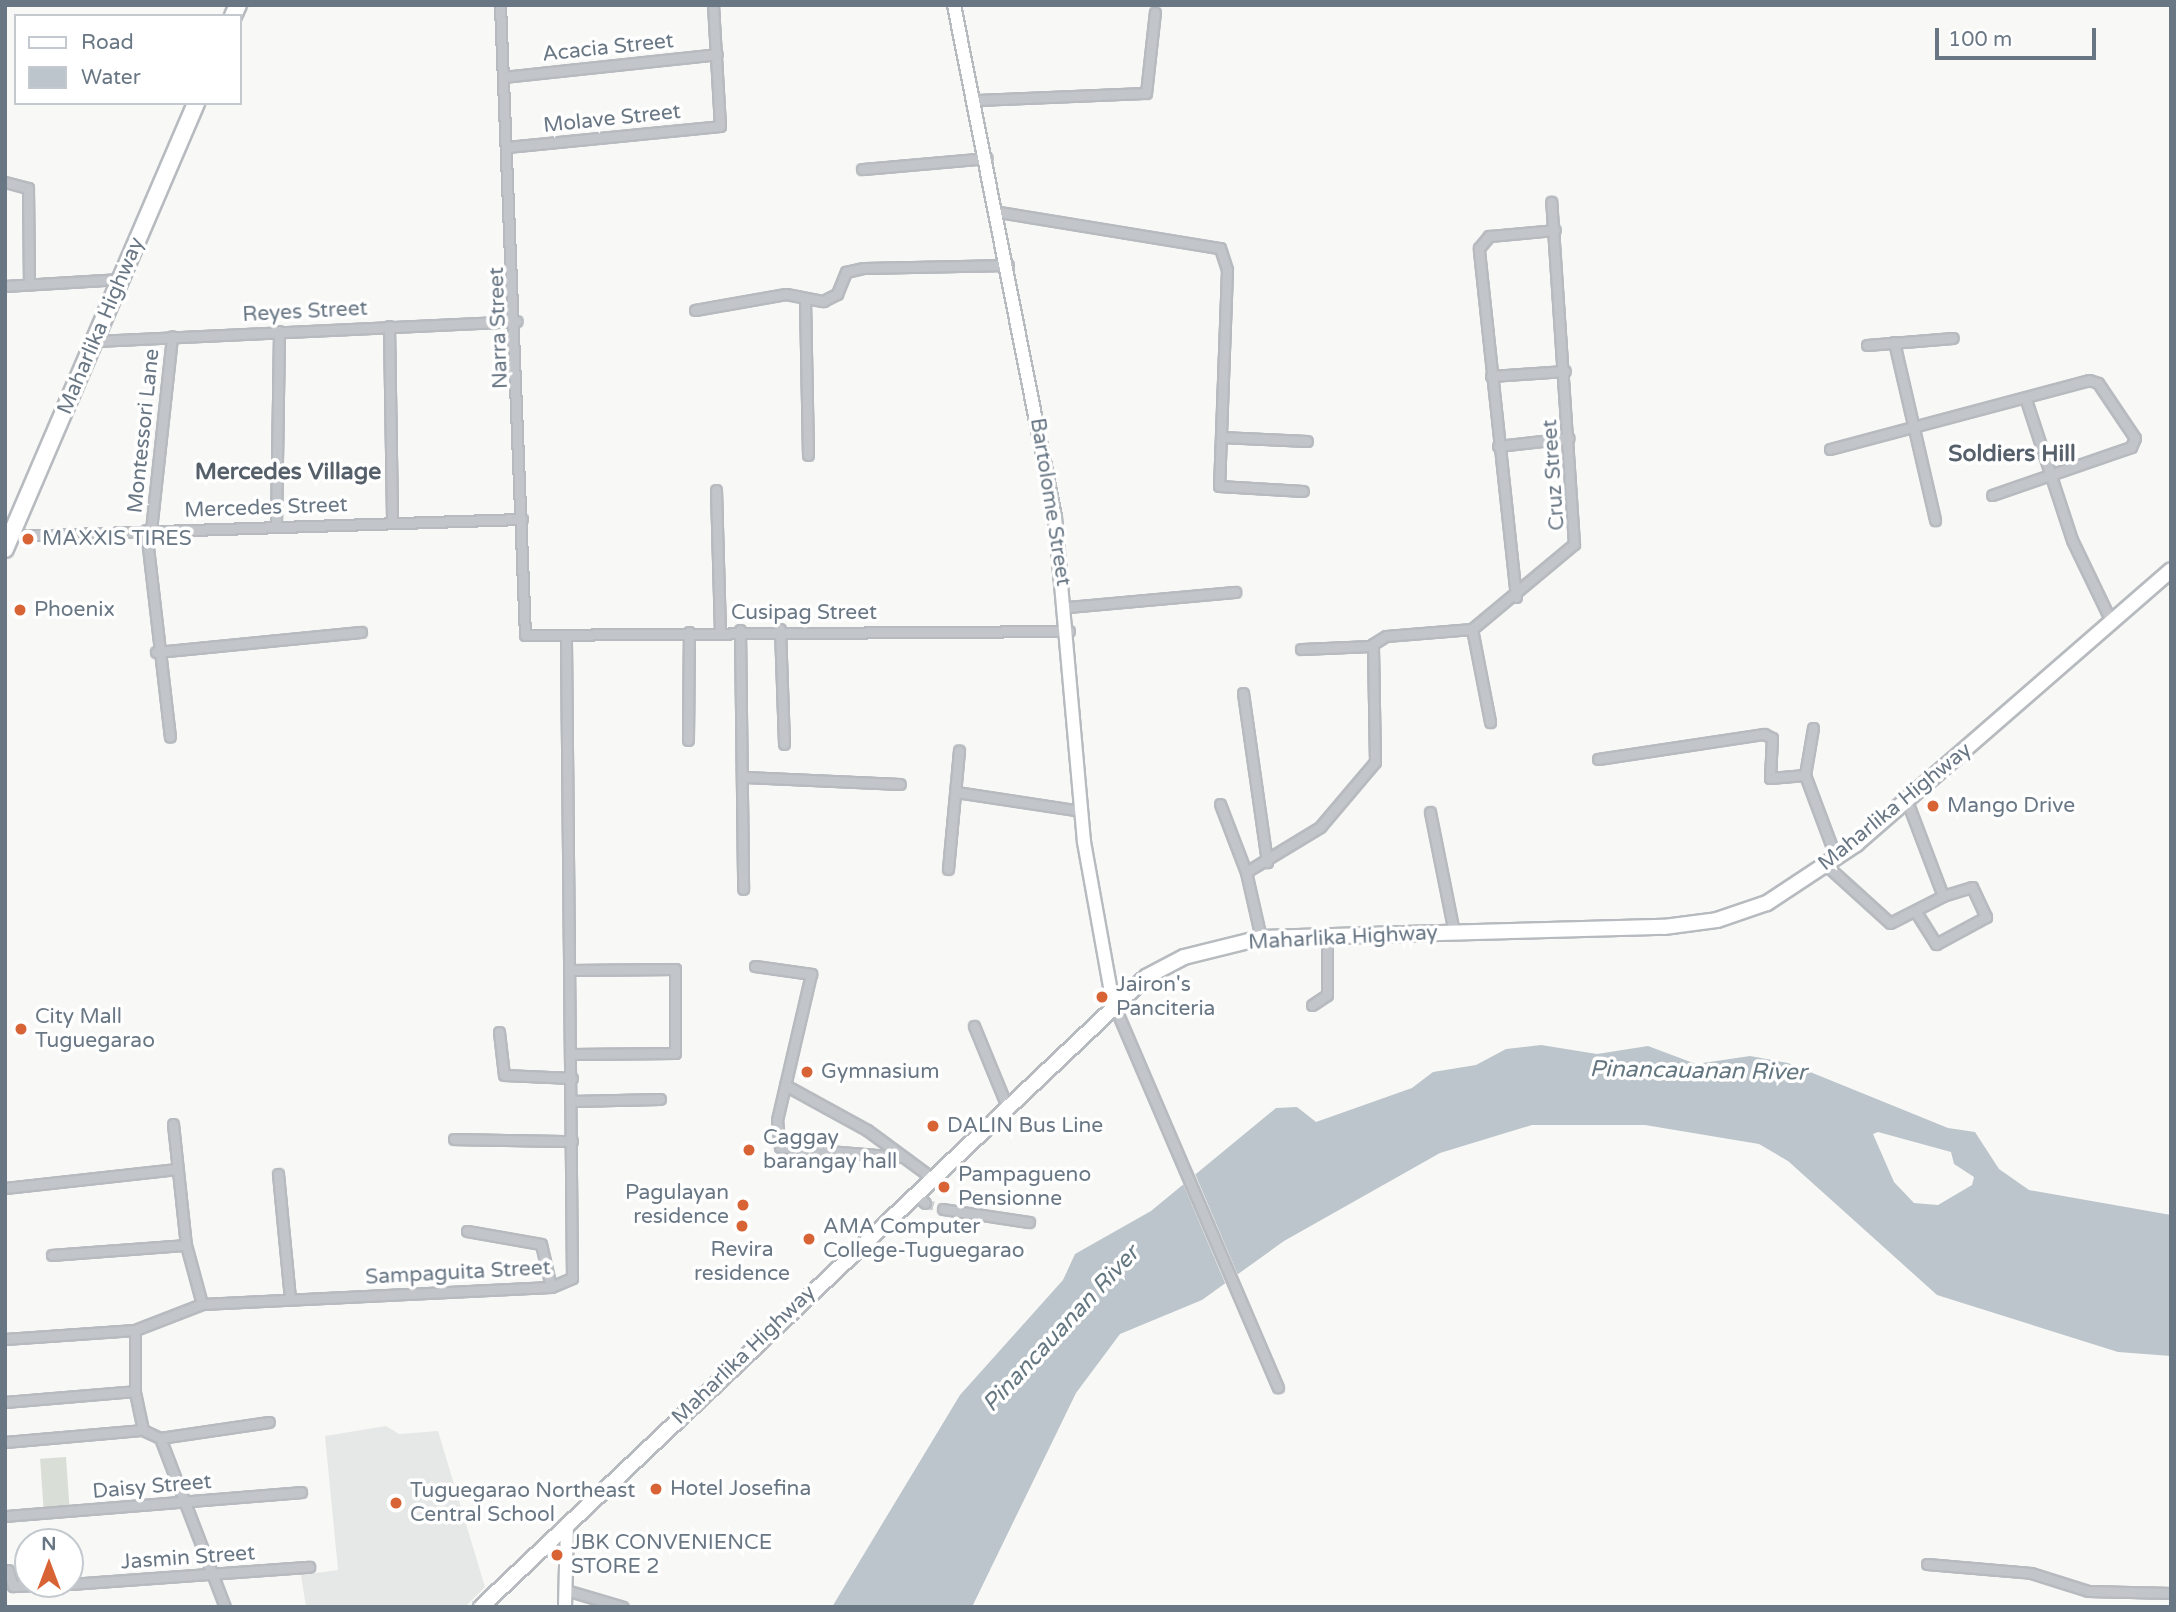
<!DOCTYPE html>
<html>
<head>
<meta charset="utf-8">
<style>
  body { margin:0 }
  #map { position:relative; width:2176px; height:1612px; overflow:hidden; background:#f8f8f6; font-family:"Varela Round",sans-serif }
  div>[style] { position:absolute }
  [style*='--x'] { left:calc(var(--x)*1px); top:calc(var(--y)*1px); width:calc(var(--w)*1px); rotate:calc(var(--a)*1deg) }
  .built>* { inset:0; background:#e6e7e7 }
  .green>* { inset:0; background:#d9dfd7; transform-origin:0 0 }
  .water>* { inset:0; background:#bcc5cb }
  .pier>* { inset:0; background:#f8f8f6; transform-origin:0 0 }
  .street-tunnel>* { height:9px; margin-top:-4.5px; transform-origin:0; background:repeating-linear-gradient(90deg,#cdd1d4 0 9px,transparent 0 13.5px) }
  .roads { filter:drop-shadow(2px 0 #b7bbbf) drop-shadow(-2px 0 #b7bbbf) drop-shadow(0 2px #b7bbbf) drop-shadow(0 -2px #b7bbbf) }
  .street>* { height:9px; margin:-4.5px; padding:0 4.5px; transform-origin:4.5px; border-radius:4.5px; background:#c2c5c9 }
  .secondary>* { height:12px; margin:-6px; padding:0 6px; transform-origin:6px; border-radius:6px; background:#fff }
  .primary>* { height:14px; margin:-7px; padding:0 7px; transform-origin:7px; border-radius:7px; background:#fff }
  .highway>* { height:16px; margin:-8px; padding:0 8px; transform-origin:8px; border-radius:8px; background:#fff }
  .dots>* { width:19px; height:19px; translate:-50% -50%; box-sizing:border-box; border:4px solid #fff; border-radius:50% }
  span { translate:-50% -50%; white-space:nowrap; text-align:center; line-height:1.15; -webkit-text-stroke:7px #fff; paint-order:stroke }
  .street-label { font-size:21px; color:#697785 }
  .poi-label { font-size:21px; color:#697785 }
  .left { translate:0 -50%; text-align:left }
  .right { translate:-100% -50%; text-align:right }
  .neighbourhood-label { font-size:23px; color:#56606a; font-weight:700 }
  .water-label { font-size:23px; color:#657780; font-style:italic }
  .frame { position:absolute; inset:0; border:7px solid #697785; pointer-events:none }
  .legend { position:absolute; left:14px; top:14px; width:228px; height:91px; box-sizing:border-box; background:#fff; border:2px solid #c3c9ce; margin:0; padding:9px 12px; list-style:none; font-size:21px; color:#697785 }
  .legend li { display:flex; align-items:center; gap:14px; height:35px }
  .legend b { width:35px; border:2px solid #c3c9ce }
  .north { position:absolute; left:14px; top:1528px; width:70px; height:70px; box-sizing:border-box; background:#fff; border:2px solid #c3c9ce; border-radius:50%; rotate:0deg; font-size:19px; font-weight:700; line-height:28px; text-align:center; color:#697785 }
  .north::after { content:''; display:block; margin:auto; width:24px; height:32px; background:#d86436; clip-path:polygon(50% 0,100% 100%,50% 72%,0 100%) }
  .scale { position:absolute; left:1935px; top:28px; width:161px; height:32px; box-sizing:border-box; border:4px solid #697785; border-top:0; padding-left:9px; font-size:21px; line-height:24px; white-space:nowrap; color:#697785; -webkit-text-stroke:5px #fff; paint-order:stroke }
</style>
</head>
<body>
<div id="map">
  <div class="built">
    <i style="clip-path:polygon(386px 1426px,399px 1434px,438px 1431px,485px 1587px,465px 1607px,306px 1607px,301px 1575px,338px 1570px,325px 1436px)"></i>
  </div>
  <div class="green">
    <i style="left:66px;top:1457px;width:49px;height:26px;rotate:86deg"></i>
  </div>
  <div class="water">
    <i style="clip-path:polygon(evenodd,1541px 1045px,1597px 1054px,1648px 1046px,1696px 1064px,1750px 1056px,1788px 1063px,1948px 1128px,1975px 1132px,1999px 1169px,2029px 1190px,2171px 1215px,2171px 1356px,2118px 1352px,1937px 1295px,1788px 1161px,1759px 1144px,1645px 1125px,1532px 1125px,1440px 1153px,1284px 1241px,1202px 1300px,1120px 1334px,1076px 1393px,972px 1607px,832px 1607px,960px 1395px,1063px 1280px,1075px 1254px,1151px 1211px,1276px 1108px,1297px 1107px,1316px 1122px,1412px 1088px,1433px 1072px,1476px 1065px,1506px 1049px,1541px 1045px,1878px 1132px,1951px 1152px,1954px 1164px,1974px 1177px,1972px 1185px,1938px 1205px,1914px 1203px,1894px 1182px,1873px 1134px,1878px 1132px)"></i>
  </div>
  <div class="pier">
    <i style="left:1193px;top:1169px;width:121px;height:15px;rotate:67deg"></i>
  </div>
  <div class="street-tunnel">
    <i style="--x:925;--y:1203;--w:19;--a:18"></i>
  </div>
  <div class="roads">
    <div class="street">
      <i style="--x:500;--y:5;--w:630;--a:87.73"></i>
      <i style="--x:525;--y:635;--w:544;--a:-0.42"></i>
      <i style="--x:503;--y:77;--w:215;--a:-6.1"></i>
      <i style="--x:976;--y:100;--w:170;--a:-2.4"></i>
      <i style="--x:1146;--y:93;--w:81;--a:-83.7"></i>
      <i style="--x:507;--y:147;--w:214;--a:-5.6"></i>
      <i style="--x:720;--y:126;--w:121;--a:-93.3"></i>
      <i style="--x:862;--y:169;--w:125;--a:-5"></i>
      <i style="--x:5;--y:182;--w:24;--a:15"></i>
      <i style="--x:28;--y:188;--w:96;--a:89.4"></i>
      <i style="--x:999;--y:212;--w:224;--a:9.3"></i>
      <i style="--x:1220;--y:248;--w:23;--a:72"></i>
      <i style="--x:1227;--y:270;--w:216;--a:92.1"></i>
      <i style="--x:1219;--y:486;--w:84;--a:3.4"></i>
      <i style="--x:5;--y:286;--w:116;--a:-3.5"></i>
      <i style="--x:805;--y:299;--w:156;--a:88.9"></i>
      <i style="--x:695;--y:310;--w:92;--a:-10"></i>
      <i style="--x:786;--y:294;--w:38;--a:11"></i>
      <i style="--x:823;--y:301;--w:16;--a:-27"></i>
      <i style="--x:837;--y:294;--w:24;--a:-68"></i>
      <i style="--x:846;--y:272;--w:18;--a:-13"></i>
      <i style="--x:864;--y:268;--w:144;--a:-1.2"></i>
      <i style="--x:389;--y:326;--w:195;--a:89.1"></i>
      <i style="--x:95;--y:341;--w:422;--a:-2.7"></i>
      <i style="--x:1894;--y:342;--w:183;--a:77"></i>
      <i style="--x:1867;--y:345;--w:86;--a:-4.7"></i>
      <i style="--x:1491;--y:376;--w:74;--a:-3.9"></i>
      <i style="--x:2026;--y:400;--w:147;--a:71.8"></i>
      <i style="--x:2072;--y:540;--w:90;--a:64.3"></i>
      <i style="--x:1221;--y:437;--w:86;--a:2.7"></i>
      <i style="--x:1498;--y:446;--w:71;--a:-6.4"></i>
      <i style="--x:1830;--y:449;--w:268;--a:-14.9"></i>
      <i style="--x:2089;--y:380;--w:9;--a:18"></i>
      <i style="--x:2098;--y:383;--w:66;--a:56.1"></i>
      <i style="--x:2135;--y:438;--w:10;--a:114"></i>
      <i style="--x:2131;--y:447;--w:147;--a:160.9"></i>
      <i style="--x:716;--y:490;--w:141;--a:88.4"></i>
      <i style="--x:276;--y:525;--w:194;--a:-89.1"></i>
      <i style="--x:146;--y:530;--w:208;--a:83.4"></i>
      <i style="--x:151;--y:530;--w:195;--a:-83.8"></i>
      <i style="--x:11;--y:536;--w:511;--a:-1.91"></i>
      <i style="--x:1516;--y:597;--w:351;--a:-96.1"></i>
      <i style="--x:1479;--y:248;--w:16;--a:-50"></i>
      <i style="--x:1489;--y:236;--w:66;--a:-5.2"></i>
      <i style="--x:1067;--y:607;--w:169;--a:-5.1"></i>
      <i style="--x:780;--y:629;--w:115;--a:88"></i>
      <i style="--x:1472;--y:629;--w:95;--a:79"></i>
      <i style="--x:740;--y:630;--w:259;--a:89.3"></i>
      <i style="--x:1301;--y:649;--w:71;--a:-2.4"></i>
      <i style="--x:156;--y:652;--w:206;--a:-5.6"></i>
      <i style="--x:1243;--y:693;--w:171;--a:81.9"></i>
      <i style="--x:1813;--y:728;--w:48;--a:99.7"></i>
      <i style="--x:1805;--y:775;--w:89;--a:69.5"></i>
      <i style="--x:688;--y:740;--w:108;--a:-89.5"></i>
      <i style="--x:1598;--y:759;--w:168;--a:-8.6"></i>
      <i style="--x:1764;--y:734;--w:9;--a:27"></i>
      <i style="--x:1772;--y:738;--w:40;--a:92.9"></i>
      <i style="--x:1770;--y:778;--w:35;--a:-5"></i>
      <i style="--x:745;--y:777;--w:155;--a:2.6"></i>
      <i style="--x:956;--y:792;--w:126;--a:8.6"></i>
      <i style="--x:1220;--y:804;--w:73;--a:69.1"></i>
      <i style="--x:1430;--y:812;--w:122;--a:78.7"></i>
      <i style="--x:1826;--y:865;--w:86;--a:42.2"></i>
      <i style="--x:1890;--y:923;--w:59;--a:-27"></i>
      <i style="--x:1943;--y:896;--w:102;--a:-110.8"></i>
      <i style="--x:948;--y:869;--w:119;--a:-84.7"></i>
      <i style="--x:1916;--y:912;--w:38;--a:58"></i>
      <i style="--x:1936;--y:944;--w:57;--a:-28.4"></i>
      <i style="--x:1986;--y:917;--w:33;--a:-115"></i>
      <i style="--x:1972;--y:887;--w:30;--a:163"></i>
      <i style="--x:1261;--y:938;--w:68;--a:-102.8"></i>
      <i style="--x:1246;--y:872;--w:87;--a:-31.3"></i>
      <i style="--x:1320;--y:827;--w:85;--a:-49.8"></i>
      <i style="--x:1375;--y:762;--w:118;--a:-91"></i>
      <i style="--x:1373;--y:644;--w:15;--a:-32"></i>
      <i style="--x:1386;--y:636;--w:86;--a:-4.7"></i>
      <i style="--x:1472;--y:629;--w:133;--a:-39.8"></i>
      <i style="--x:1574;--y:544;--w:343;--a:-93.8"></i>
      <i style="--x:755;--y:966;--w:57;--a:8.1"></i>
      <i style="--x:811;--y:974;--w:150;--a:103.1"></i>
      <i style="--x:777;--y:1120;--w:27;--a:84"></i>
      <i style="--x:780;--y:1147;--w:121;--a:4.7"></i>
      <i style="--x:570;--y:970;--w:105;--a:-0.5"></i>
      <i style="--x:675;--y:969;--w:84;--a:90"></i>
      <i style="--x:675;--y:1053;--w:103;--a:179.4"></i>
      <i style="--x:1114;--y:1005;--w:416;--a:66.8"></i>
      <i style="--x:1312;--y:1005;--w:18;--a:-34"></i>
      <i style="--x:1327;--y:995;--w:59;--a:-90"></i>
      <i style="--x:974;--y:1026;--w:84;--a:67.7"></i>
      <i style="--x:499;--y:1032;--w:43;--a:83.4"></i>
      <i style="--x:504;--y:1075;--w:68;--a:2.5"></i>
      <i style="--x:785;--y:1085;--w:94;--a:28.8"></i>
      <i style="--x:867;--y:1130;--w:79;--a:36.3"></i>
      <i style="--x:572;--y:1101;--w:88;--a:-1.3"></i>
      <i style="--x:173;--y:1124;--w:122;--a:83.9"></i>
      <i style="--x:186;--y:1245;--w:61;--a:74.8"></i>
      <i style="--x:454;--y:1139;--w:118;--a:1"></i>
      <i style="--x:278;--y:1174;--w:125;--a:84.5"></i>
      <i style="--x:5;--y:1188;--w:173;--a:-6.3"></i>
      <i style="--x:915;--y:1193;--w:14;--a:45"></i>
      <i style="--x:943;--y:1209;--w:87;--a:8.6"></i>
      <i style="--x:467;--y:1231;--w:75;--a:10"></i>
      <i style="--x:541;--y:1244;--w:44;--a:76.9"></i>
      <i style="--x:52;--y:1255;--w:134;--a:-4.3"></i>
      <i style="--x:5;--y:1339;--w:130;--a:-4"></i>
      <i style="--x:5;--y:1402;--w:130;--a:-4.8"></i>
      <i style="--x:160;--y:1438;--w:110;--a:-8.4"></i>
      <i style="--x:5;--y:1442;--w:139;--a:-5"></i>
      <i style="--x:5;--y:1516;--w:297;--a:-4.6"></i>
      <i style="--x:1927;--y:1564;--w:104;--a:4.9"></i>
      <i style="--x:2031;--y:1573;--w:60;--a:17.5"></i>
      <i style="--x:2088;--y:1591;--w:83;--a:1.4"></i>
      <i style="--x:8;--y:1570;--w:17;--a:73"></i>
      <i style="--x:13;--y:1586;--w:51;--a:-2.2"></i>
      <i style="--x:70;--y:1584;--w:240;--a:-4.1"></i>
      <i style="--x:566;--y:1590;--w:59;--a:16.6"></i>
      <i style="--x:225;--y:1607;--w:181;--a:-111"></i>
      <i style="--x:160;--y:1438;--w:19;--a:-155"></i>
      <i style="--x:143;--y:1430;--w:40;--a:-102"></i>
      <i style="--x:135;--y:1391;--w:61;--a:-90"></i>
      <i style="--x:135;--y:1330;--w:72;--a:-21.2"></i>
      <i style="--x:202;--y:1304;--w:349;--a:-2.8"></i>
      <i style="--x:551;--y:1287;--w:23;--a:-23"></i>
      <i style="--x:572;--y:1278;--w:640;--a:-90.54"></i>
    </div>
    <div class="secondary">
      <i style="--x:954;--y:5;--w:522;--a:78.84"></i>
      <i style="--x:1055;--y:517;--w:326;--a:84.9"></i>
      <i style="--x:1084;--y:842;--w:164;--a:79.8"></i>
      <i style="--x:565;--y:1607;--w:82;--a:-88.6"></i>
    </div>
    <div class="primary">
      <i style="--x:481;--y:1607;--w:916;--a:-43.45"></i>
      <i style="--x:1146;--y:977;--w:43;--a:-27.8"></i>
      <i style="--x:1184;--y:957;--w:79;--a:-13.9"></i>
      <i style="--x:1261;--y:938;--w:403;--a:-1.6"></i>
      <i style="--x:1664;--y:927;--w:53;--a:-7.5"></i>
      <i style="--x:1717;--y:920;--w:53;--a:-18.8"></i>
      <i style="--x:1767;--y:903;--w:107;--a:-33.5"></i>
      <i style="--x:1856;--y:844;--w:417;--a:-41"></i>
    </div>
    <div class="highway">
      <i style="--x:233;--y:16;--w:12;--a:-66"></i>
      <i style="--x:5;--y:549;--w:485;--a:-66.8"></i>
    </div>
  </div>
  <div class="dots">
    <i style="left:28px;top:539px;background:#d86436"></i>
    <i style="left:20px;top:610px;background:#d86436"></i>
    <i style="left:1933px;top:806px;background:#d86436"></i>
    <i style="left:1102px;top:997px;background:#d86436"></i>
    <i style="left:21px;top:1029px;background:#d86436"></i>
    <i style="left:807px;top:1072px;background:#d86436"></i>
    <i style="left:933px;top:1126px;background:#d86436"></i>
    <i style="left:749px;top:1150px;background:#d86436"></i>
    <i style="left:944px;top:1187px;background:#d86436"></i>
    <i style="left:743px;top:1205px;background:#d86436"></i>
    <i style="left:742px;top:1226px;background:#d86436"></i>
    <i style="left:809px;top:1239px;background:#d86436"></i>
    <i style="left:656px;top:1489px;background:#d86436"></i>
    <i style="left:396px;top:1503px;background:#d86436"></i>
    <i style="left:557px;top:1555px;background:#d86436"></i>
  </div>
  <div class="street-label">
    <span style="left:608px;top:48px;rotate:-6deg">Acacia Street</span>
    <span style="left:612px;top:119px;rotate:-6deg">Molave Street</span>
    <span style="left:305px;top:312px;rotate:-3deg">Reyes Street</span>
    <span style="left:101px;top:326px;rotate:-67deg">Maharlika Highway</span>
    <span style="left:499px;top:328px;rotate:-92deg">Narra Street</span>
    <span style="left:144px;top:431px;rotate:-84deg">Montessori Lane</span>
    <span style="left:1554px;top:475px;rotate:-94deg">Cruz Street</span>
    <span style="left:1050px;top:502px;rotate:81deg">Bartolome Street</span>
    <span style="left:266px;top:508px;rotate:-2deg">Mercedes Street</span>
    <span style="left:804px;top:613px">Cusipag Street</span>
    <span style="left:1895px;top:807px;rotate:-39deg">Maharlika Highway</span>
    <span style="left:1343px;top:938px;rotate:-3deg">Maharlika Highway</span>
    <span style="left:458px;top:1273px;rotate:-3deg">Sampaguita Street</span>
    <span style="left:744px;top:1355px;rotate:-44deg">Maharlika Highway</span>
    <span style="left:152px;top:1487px;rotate:-5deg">Daisy Street</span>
    <span style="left:188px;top:1558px;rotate:-4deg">Jasmin Street</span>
  </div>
  <div class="poi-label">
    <span class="left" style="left:42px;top:539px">MAXXIS TIRES</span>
    <span class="left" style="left:34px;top:610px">Phoenix</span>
    <span class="left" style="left:1947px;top:806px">Mango Drive</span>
    <span class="left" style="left:1116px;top:997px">Jairon's<br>Panciteria</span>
    <span class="left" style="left:35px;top:1029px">City Mall<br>Tuguegarao</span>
    <span class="left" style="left:821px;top:1072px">Gymnasium</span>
    <span class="left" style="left:947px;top:1126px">DALIN Bus Line</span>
    <span class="left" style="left:763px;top:1150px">Caggay<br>barangay hall</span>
    <span class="left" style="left:958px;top:1187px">Pampagueno<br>Pensionne</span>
    <span class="right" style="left:729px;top:1205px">Pagulayan<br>residence</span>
    <span class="left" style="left:823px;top:1239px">AMA Computer<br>College-Tuguegarao</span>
    <span style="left:742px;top:1262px">Revira<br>residence</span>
    <span class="left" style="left:670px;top:1489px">Hotel Josefina</span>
    <span class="left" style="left:410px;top:1503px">Tuguegarao Northeast<br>Central School</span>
    <span class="left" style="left:571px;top:1555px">JBK CONVENIENCE<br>STORE 2</span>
  </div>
  <div class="neighbourhood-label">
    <span style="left:2012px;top:454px">Soldiers Hill</span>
    <span style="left:288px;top:472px">Mercedes Village</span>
  </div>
  <div class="water-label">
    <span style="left:1698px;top:1071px;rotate:1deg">Pinancauanan River</span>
    <span style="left:1061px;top:1329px;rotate:-47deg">Pinancauanan River</span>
  </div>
  <div class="frame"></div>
  <ul class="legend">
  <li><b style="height:9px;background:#fff"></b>Road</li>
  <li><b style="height:19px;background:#bcc5cb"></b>Water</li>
  </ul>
  <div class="north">N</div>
  <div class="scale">100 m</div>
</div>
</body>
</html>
